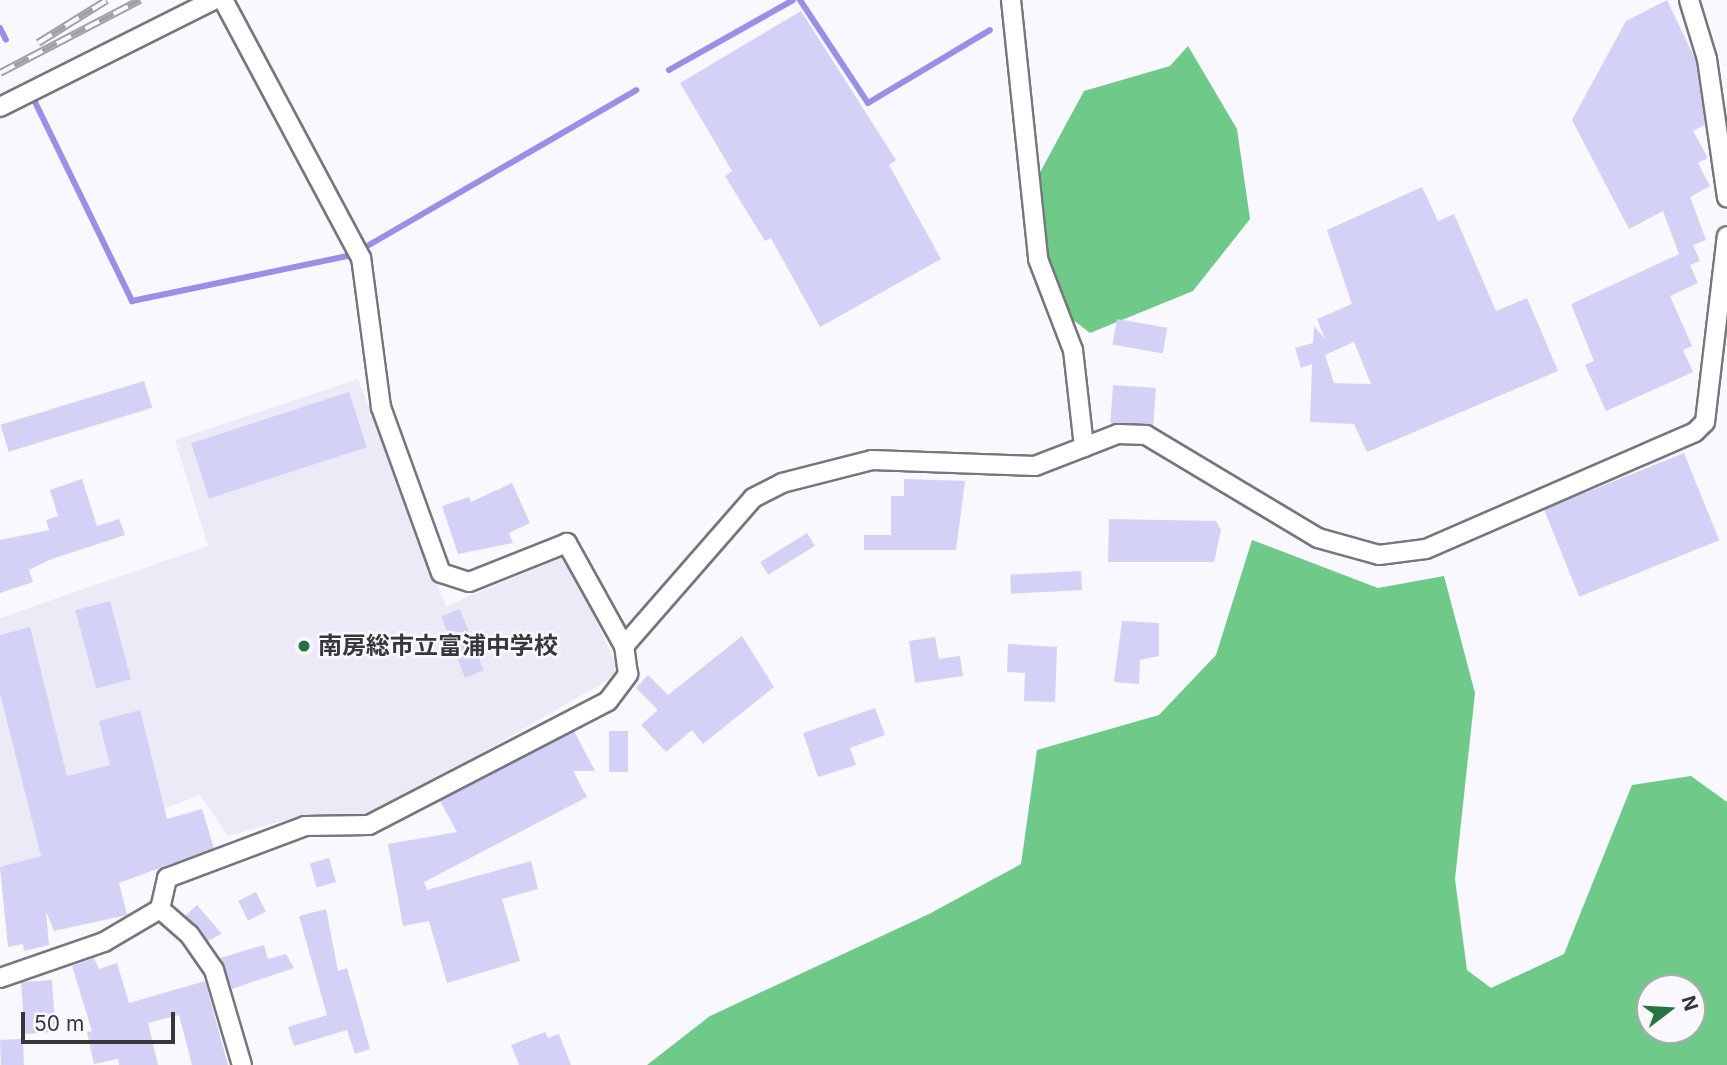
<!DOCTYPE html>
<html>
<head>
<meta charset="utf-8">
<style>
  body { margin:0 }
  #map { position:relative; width:1727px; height:1065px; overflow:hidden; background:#f8f8fe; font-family:Inter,"Noto Sans JP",sans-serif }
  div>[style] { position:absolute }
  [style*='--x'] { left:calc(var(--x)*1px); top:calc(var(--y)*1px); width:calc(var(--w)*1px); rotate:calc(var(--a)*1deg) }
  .built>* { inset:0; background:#ebebf8 }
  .forest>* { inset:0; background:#6fc988 }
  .stream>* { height:6px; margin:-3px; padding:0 3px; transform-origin:3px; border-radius:3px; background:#988fe7 }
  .building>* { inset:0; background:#d3d1f6; transform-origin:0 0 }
  .roads { filter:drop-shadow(2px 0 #76767e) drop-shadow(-2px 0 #76767e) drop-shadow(0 2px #76767e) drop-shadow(0 -2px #76767e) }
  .street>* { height:18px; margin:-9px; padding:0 9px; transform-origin:9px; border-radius:9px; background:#fff }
  .rail>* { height:8px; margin-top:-4px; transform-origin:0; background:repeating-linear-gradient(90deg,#f8f8fe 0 16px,#a0a0a5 0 32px); box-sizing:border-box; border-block:2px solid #a0a0a5 }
  .dots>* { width:19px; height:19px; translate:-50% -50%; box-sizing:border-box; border:4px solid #f8f8fe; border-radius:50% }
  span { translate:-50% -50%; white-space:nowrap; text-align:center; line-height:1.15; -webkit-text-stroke:5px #f8f8fe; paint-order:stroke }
  .poi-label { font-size:24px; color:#37373a; font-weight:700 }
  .left { translate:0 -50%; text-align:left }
  .north { position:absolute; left:1636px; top:974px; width:70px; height:70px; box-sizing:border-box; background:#f8f8fe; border:2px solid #ababb0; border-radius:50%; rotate:73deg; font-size:19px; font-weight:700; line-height:28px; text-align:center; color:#37373a }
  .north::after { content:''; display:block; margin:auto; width:24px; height:32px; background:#287341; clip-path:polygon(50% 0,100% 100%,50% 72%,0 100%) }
  .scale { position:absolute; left:21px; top:1012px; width:154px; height:32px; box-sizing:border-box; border:4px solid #37373a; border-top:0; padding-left:9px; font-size:21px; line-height:24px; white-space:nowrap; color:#37373a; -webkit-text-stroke:5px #f8f8fe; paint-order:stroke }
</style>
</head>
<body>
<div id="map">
  <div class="built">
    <i style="clip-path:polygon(358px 379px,446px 606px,566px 556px,620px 673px,369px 818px,307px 814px,228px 836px,200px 795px,0 871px,0 618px,208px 546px,175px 440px)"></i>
  </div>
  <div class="forest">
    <i style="clip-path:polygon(1188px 46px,1237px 129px,1250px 219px,1193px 291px,1090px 333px,1045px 298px,1031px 189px,1084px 91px,1170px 66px)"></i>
    <i style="clip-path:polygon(evenodd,1252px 540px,1378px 588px,1444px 576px,1475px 693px,1455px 879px,1467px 970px,1491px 988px,1564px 954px,1632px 785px,1691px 776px,1727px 802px,1727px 1065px,647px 1065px,710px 1016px,929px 914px,1021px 864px,1037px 750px,1159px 715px,1216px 655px,1252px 540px,1692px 988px,1692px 1030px,1650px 1030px,1650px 988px,1692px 988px)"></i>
  </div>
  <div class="stream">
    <i style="--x:800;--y:0;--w:123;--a:56.6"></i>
    <i style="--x:868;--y:103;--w:142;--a:-30.9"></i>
    <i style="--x:0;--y:28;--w:13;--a:63"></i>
    <i style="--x:669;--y:70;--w:142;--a:-29.4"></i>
    <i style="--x:34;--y:100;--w:224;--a:64"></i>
    <i style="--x:132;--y:301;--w:221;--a:-11.8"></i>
    <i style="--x:369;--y:245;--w:309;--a:-30.1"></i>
  </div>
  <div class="building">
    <i style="clip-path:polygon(1667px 0,1696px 61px,1705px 125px,1693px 131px,1708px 158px,1698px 163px,1710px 186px,1690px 197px,1706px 240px,1693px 245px,1700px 261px,1690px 265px,1698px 283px,1670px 296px,1692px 346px,1683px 350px,1693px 372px,1606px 411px,1585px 365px,1594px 361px,1571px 304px,1679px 254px,1663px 211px,1629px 229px,1572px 120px,1626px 21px)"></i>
    <i style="clip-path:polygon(801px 11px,896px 160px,889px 165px,941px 259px,820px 327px,771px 238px,765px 241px,725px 176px,732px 171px,680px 83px)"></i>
    <i style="clip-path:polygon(evenodd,1422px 187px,1438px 221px,1454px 214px,1496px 311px,1527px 298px,1558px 371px,1367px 452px,1354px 424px,1310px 422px,1312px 364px,1301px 368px,1295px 348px,1313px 343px,1314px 326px,1325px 339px,1317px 319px,1352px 304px,1327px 230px,1422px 187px,1354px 342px,1371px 384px,1334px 383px,1325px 355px,1354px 342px)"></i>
    <i style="left:1117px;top:319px;width:51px;height:26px;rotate:10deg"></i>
    <i style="left:144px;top:381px;width:28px;height:150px;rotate:73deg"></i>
    <i style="left:1113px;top:385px;width:43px;height:38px;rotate:4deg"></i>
    <i style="left:349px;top:392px;width:58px;height:166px;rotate:72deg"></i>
    <i style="left:1684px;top:453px;width:94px;height:151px;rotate:68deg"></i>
    <i style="clip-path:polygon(82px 479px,97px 526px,119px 519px,125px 535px,49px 560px,29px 570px,33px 582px,0 593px,0 540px,49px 530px,46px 520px,58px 516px,50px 490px)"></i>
    <i style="clip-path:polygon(904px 479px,965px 481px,956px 550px,864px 550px,864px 535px,891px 535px,891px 496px,904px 496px)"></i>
    <i style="clip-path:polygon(512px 483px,530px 523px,509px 533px,513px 543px,458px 554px,442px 506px,469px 497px,471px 502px)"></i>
    <i style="clip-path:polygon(1109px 519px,1216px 521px,1221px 530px,1214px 562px,1108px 562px)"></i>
    <i style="left:807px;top:533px;width:15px;height:55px;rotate:58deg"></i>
    <i style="left:1081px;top:571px;width:19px;height:71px;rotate:87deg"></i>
    <i style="left:110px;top:601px;width:81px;height:36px;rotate:75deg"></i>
    <i style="left:460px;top:609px;width:66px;height:20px;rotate:69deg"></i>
    <i style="clip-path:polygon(1122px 621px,1159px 623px,1159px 656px,1140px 660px,1139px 684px,1114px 682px)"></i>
    <i style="clip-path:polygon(30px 627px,67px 776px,110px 765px,99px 721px,140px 710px,167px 819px,202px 809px,214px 848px,119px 883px,127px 915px,54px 931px,46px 911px,49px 945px,24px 951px,23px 944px,8px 947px,0 867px,41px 856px,0 693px,0 635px)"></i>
    <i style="clip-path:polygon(742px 636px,774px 687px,703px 744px,692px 730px,666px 752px,641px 725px,658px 710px,636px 688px,648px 675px,668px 695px)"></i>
    <i style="clip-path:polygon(935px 637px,939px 659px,960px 656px,963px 676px,915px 683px,909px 641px)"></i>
    <i style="clip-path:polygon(1008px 644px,1057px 647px,1055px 702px,1024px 701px,1025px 673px,1007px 672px)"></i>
    <i style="clip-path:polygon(875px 708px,885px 735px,850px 748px,856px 765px,818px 777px,803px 733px)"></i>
    <i style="clip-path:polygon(574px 731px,595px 771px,573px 771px,587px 797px,424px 882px,427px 890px,531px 861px,538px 889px,502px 899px,520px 961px,447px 983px,429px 921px,403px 926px,388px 844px,457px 832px,440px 801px)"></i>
    <i style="left:609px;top:731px;width:19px;height:41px"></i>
    <i style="left:329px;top:858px;width:25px;height:20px;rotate:74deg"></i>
    <i style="left:256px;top:892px;width:22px;height:20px;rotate:63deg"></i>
    <i style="clip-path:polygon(197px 905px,222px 934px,207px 941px,185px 916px)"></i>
    <i style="clip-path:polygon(326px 909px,338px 971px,347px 968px,370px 1049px,355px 1054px,347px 1030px,294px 1046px,288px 1027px,327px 1015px,299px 916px)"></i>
    <i style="clip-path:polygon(264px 945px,268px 959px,286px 954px,294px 968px,232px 989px,220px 958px)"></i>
    <i style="clip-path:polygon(94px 958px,99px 969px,117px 963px,129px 1003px,205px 981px,228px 1065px,192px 1065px,179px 1015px,148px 1023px,158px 1065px,119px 1065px,118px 1059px,94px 1064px,87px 1032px,92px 1031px,72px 966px)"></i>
    <i style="left:52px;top:980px;width:52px;height:31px;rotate:86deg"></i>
    <i style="clip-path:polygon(545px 1032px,548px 1038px,559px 1034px,571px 1065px,519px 1065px,511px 1045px)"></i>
    <i style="left:23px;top:1039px;width:26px;height:23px;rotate:88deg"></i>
  </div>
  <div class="roads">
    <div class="street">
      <i style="--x:1011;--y:0;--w:260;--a:84"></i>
      <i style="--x:1038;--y:259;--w:97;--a:69"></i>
      <i style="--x:1073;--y:350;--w:98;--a:83.5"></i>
      <i style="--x:1689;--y:0;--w:62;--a:73"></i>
      <i style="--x:1707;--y:59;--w:140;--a:81.8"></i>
      <i style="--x:0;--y:107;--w:239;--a:-26.6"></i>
      <i style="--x:624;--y:646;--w:196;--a:-48.9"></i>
      <i style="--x:753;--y:498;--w:33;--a:-27"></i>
      <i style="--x:782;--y:483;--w:93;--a:-14.3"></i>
      <i style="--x:872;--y:460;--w:163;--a:2.1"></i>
      <i style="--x:1035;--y:466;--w:89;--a:-21.1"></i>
      <i style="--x:1118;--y:434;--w:28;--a:2"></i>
      <i style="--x:1146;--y:435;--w:200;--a:30.9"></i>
      <i style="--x:1318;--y:538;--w:63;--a:15.6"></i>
      <i style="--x:1379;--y:555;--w:47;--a:-7.3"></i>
      <i style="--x:1426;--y:549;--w:293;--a:-23.5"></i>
      <i style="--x:1695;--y:432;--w:14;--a:-45"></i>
      <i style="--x:1705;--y:422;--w:187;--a:-83.3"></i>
      <i style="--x:160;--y:909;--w:38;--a:41"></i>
      <i style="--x:189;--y:934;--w:44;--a:55.2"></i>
      <i style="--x:214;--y:970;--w:99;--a:73.6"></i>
      <i style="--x:0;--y:978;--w:110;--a:-19.1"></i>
      <i style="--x:104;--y:942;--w:65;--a:-30.5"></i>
      <i style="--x:160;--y:909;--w:32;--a:-77"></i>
      <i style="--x:167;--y:878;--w:147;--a:-20.6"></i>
      <i style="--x:305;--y:826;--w:64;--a:-0.9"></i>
      <i style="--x:369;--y:825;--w:269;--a:-27.4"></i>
      <i style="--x:608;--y:701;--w:34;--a:-53"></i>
      <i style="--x:628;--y:674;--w:28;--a:-98"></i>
      <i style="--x:624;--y:646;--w:118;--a:-119"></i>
      <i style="--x:567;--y:543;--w:105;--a:158.3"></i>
      <i style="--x:469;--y:582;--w:29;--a:-162"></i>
      <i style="--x:441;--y:573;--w:177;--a:-109.9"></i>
      <i style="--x:381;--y:407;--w:150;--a:-97.6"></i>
      <i style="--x:361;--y:258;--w:293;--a:-118.1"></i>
    </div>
  </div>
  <div class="rail">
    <i style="--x:38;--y:43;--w:81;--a:-31.9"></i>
    <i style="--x:0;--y:73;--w:158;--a:-27.5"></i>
  </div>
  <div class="dots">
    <i style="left:304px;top:646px;background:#287341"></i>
  </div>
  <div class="poi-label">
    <span class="left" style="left:318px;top:646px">南房総市立富浦中学校</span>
  </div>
  <div class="north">N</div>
  <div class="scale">50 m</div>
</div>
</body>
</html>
